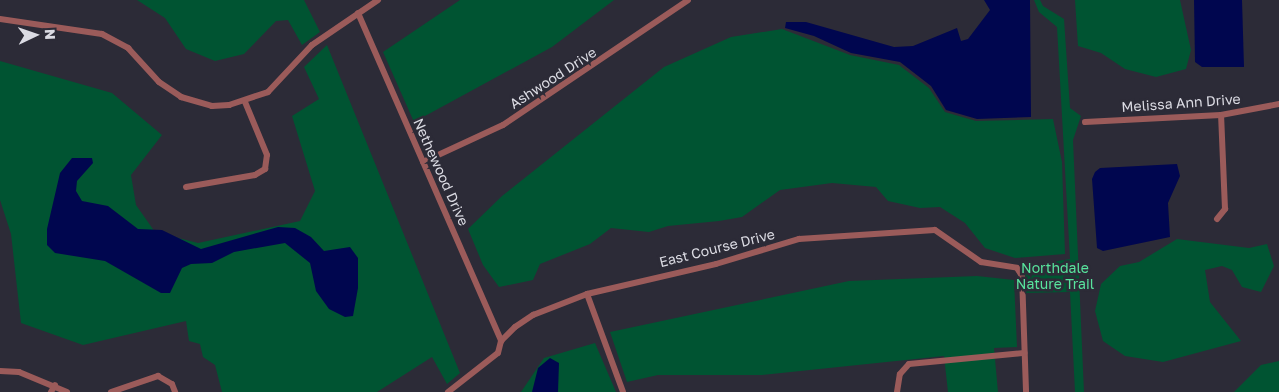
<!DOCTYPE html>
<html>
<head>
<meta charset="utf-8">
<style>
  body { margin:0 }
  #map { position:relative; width:1279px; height:392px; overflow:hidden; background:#2c2b37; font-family:"Golos Text",sans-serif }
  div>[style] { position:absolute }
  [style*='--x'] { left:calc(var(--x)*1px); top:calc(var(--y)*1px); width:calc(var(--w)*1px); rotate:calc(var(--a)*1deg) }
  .green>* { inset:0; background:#005432 }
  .water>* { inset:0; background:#00064f }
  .street>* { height:6px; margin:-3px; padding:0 3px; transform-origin:3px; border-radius:3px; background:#9b5b5a }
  span { translate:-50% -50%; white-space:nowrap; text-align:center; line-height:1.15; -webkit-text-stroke:5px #2c2b37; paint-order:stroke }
  .street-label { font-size:14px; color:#dbdbe3 }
  .park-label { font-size:14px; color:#58e49d }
  .north { position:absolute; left:10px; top:10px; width:50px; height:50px; -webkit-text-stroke:4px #2c2b37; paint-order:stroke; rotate:87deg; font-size:14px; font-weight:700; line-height:20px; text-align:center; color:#dbdbe3 }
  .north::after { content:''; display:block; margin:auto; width:18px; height:22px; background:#dbdbe3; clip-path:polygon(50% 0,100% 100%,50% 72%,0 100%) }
</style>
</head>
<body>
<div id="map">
  <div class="green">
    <i style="clip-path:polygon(137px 0,304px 0,320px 32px,302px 45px,288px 20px,276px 21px,244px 54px,215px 61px,186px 49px,165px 18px)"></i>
    <i style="clip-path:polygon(460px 0,614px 0,552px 47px,414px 122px,383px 52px)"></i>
    <i style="clip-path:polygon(1034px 0,1040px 0,1043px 6px,1064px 19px,1070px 108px,1081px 116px,1073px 140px,1084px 392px,1075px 392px,1070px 292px,1025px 293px,1022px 267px,1070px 259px,1057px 27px,1039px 12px)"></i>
    <i style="clip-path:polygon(1075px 0,1180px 0,1191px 50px,1186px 69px,1156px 77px,1125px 69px,1101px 53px,1078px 46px)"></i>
    <i style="clip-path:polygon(782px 29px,850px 55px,899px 65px,929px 88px,945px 112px,976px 121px,1053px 119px,1062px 162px,1065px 254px,1015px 258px,985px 248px,965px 223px,940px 207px,920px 208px,888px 201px,876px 187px,832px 183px,780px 190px,742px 217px,719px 221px,668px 226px,649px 232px,611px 228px,590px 244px,540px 264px,533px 280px,499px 287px,483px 265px,468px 229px,502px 196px,664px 67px,731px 37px)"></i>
    <i style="clip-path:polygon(327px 45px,460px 373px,447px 384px,432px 357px,377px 392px,222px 392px,215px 365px,203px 357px,200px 344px,189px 341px,186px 321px,83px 345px,21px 323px,11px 234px,0 200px,0 61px,112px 93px,162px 135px,131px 175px,136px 205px,155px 232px,198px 243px,300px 221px,315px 191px,292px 116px,319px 99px,304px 67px)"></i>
    <i style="clip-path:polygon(1177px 239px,1249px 248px,1267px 244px,1274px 266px,1261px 292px,1242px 287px,1232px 270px,1222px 266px,1205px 270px,1210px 302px,1241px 341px,1163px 362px,1125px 356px,1103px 341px,1095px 311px,1101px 284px,1120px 266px,1139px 262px)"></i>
    <i style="clip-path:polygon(977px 276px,1014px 280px,1017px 347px,994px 348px,998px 392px,948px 392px,944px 356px,762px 375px,658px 375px,627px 382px,610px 332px,849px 281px)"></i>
    <i style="clip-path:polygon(595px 343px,616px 392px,521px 392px,544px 358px)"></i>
    <i style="clip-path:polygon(1279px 361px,1279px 392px,1234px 392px,1261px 365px)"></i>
  </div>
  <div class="water">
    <i style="clip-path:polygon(984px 0,1030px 0,1031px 117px,977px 119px,946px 110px,931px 86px,900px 62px,851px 53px,814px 36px,785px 28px,786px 22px,806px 22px,894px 47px,913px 46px,957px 28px,961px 41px,968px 39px,990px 10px)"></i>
    <i style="clip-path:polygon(1194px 0,1242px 0,1244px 67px,1202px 67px,1195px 62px)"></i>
    <i style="clip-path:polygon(72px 158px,92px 158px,93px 163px,77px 181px,76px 191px,82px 201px,108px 206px,138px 229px,162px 230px,201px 249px,278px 227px,295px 228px,311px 237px,324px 251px,350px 247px,358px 258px,358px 288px,353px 316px,345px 317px,329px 309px,316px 291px,310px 263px,285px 243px,234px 252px,212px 263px,191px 264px,182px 268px,170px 293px,161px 293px,105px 261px,55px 253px,47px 245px,47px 229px,60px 173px)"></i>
    <i style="clip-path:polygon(1177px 164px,1180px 176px,1168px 203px,1170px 237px,1103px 251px,1097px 248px,1092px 179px,1095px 172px,1100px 168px)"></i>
    <i style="clip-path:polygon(550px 358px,559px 363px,558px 392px,532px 392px,538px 368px)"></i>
  </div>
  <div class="street">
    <i style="--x:358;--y:13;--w:358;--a:66.4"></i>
    <i style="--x:0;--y:19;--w:103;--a:8.4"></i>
    <i style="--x:102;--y:34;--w:30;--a:28"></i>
    <i style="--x:128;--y:48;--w:46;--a:47.6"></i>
    <i style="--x:159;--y:82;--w:27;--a:34"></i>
    <i style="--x:181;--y:97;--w:32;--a:16"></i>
    <i style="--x:212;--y:106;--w:17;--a:-3"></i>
    <i style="--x:229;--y:105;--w:41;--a:-18.4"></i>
    <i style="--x:268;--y:92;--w:64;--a:-46.9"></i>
    <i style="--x:312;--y:45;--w:80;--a:-34.3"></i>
    <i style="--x:1085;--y:122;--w:136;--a:-2.9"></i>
    <i style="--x:1221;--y:115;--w:59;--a:-10.7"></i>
    <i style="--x:423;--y:162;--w:88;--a:-24.8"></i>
    <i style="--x:503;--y:125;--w:223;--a:-34"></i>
    <i style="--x:186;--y:187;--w:70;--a:-9.9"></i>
    <i style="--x:255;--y:175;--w:12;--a:-31"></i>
    <i style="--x:265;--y:169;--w:14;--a:-82"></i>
    <i style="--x:267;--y:155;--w:57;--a:-112.5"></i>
    <i style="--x:1217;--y:219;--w:13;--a:-51"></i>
    <i style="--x:1225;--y:209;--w:94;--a:-92.4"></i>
    <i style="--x:587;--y:294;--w:104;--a:69.8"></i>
    <i style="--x:0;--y:371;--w:19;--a:3"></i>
    <i style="--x:19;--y:372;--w:52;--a:22.6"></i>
    <i style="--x:51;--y:392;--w:8;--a:-60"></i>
    <i style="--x:111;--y:392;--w:50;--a:-18.8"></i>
    <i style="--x:158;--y:376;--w:16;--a:30"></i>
    <i style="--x:172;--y:384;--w:9;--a:69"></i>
    <i style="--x:448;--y:392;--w:63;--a:-38"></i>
    <i style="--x:498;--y:353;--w:12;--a:-76"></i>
    <i style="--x:501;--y:341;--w:20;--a:-45"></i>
    <i style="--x:515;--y:327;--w:22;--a:-34"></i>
    <i style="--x:533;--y:315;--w:58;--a:-21.3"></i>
    <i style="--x:587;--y:294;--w:132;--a:-13.1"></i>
    <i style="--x:716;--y:264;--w:87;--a:-16.8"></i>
    <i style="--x:799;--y:239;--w:136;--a:-3.8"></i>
    <i style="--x:935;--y:230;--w:56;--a:34.8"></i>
    <i style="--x:981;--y:262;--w:36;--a:9"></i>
    <i style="--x:1017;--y:268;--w:9;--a:58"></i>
    <i style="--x:1022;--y:276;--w:116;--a:88"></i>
    <i style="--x:897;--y:392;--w:18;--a:-81"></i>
    <i style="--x:900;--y:374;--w:13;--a:-48"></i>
    <i style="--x:909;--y:364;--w:116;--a:-5.5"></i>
  </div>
  <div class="street-label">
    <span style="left:553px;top:78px;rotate:-33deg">Ashwood Drive</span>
    <span style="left:1181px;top:103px;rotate:-4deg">Melissa Ann Drive</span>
    <span style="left:441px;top:172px;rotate:66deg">Nethewood Drive</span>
    <span style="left:717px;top:248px;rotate:-14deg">East Course Drive</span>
  </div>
  <div class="park-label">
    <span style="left:1055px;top:276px">Northdale<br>Nature Trail</span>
  </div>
  <div class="north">N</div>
</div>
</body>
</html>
